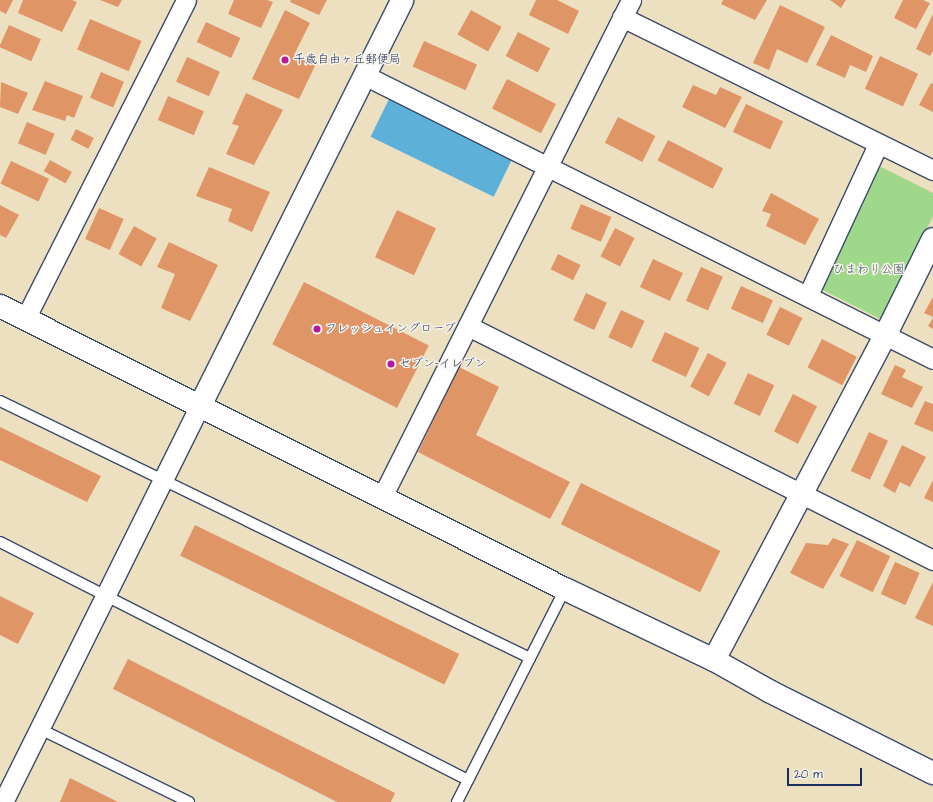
<!DOCTYPE html>
<html>
<head>
<meta charset="utf-8">
<style>
  body { margin:0 }
  #map { position:relative; width:933px; height:802px; overflow:hidden; background:#ede0c0; font-family:"Architects Daughter","Klee One",sans-serif }
  div>[style] { position:absolute }
  [style*='--x'] { left:calc(var(--x)*1px); top:calc(var(--y)*1px); width:calc(var(--w)*1px); rotate:calc(var(--a)*1deg) }
  .green>* { inset:0; background:#9fd88a }
  .water>* { inset:0; background:#5db1d9; transform-origin:0 0 }
  .building>* { inset:0; background:#e09567; transform-origin:0 0 }
  .roads { filter:drop-shadow(1px 0 #3a4a6d) drop-shadow(-1px 0 #3a4a6d) drop-shadow(0 1px #3a4a6d) drop-shadow(0 -1px #3a4a6d) }
  .lane>* { height:10px; margin:-5px; padding:0 5px; transform-origin:5px; border-radius:5px; background:#fff }
  .street>* { height:19px; margin:-9.5px; padding:0 9.5px; transform-origin:9.5px; border-radius:9.5px; background:#fff }
  .secondary>* { height:22px; margin:-11px; padding:0 11px; transform-origin:11px; border-radius:11px; background:#fff }
  .dots>* { width:11px; height:11px; translate:-50% -50%; box-sizing:border-box; border:2px solid #f7f3e8; border-radius:50% }
  span { translate:-50% -50%; white-space:nowrap; text-align:center; line-height:1.15; -webkit-text-stroke:3px #f7f3e8; paint-order:stroke }
  .poi-label { font-size:12px; color:#1b2f5e }
  .left { translate:0 -50%; text-align:left }
  .park-label { font-size:12px; color:#3c5969 }
  .scale { position:absolute; left:787px; top:768px; width:75px; height:18px; box-sizing:border-box; border:2px solid #1b2f5e; border-top:0; padding-left:5px; font-size:12px; line-height:14px; white-space:nowrap; color:#1b2f5e; -webkit-text-stroke:3px #f7f3e8; paint-order:stroke }
</style>
</head>
<body>
<div id="map">
  <div class="green">
    <i style="clip-path:polygon(879px 166px,933px 193px,933px 216px,884px 321px,821px 289px)"></i>
  </div>
  <div class="water">
    <i style="left:389px;top:99px;width:137px;height:42px;rotate:26deg"></i>
  </div>
  <div class="building">
    <i style="clip-path:polygon(0 0,13px 0,6px 14px,0 11px)"></i>
    <i style="clip-path:polygon(23px 0,72px 0,77px 2px,62px 32px,18px 13px)"></i>
    <i style="clip-path:polygon(100px 0,122px 0,118px 7px)"></i>
    <i style="clip-path:polygon(234px 0,267px 0,273px 2px,261px 28px,228px 14px)"></i>
    <i style="clip-path:polygon(291px 0,327px 0,319px 15px,290px 2px)"></i>
    <i style="clip-path:polygon(536px 0,557px 0,579px 11px,568px 34px,529px 15px)"></i>
    <i style="clip-path:polygon(723px 0,767px 0,755px 20px,721px 4px)"></i>
    <i style="clip-path:polygon(830px 0,846px 0,841px 8px)"></i>
    <i style="clip-path:polygon(903px 0,923px 0,930px 3px,916px 29px,894px 18px)"></i>
    <i style="clip-path:polygon(780px 5px,825px 27px,807px 63px,777px 49px,769px 70px,753px 63px)"></i>
    <i style="clip-path:polygon(285px 10px,310px 23px,294px 55px,315px 66px,299px 99px,252px 79px)"></i>
    <i style="left:471px;top:10px;width:35px;height:28px;rotate:29deg"></i>
    <i style="clip-path:polygon(933px 14px,933px 51px,930px 56px,916px 49px)"></i>
    <i style="left:90px;top:19px;width:56px;height:33px;rotate:23deg"></i>
    <i style="left:206px;top:22px;width:38px;height:22px;rotate:25deg"></i>
    <i style="left:9px;top:25px;width:35px;height:24px;rotate:24deg"></i>
    <i style="left:518px;top:32px;width:36px;height:27px;rotate:27deg"></i>
    <i style="clip-path:polygon(831px 35px,873px 56px,866px 72px,850px 65px,845px 78px,816px 65px)"></i>
    <i style="left:424px;top:41px;width:58px;height:28px;rotate:24deg"></i>
    <i style="left:880px;top:56px;width:42px;height:36px;rotate:25deg"></i>
    <i style="left:187px;top:57px;width:36px;height:27px;rotate:24deg"></i>
    <i style="left:101px;top:72px;width:25px;height:28px;rotate:23deg"></i>
    <i style="left:507px;top:79px;width:55px;height:33px;rotate:27deg"></i>
    <i style="clip-path:polygon(45px 81px,83px 96px,74px 118px,67px 115px,65px 121px,32px 110px)"></i>
    <i style="clip-path:polygon(1px 82px,28px 93px,18px 114px,0 107px)"></i>
    <i style="clip-path:polygon(931px 83px,933px 84px,933px 112px,919px 105px)"></i>
    <i style="clip-path:polygon(693px 85px,716px 95px,720px 87px,742px 97px,725px 128px,682px 107px)"></i>
    <i style="clip-path:polygon(246px 93px,283px 110px,254px 165px,226px 154px,239px 126px,232px 124px)"></i>
    <i style="left:168px;top:96px;width:39px;height:26px;rotate:23deg"></i>
    <i style="left:746px;top:104px;width:41px;height:31px;rotate:25deg"></i>
    <i style="left:618px;top:117px;width:42px;height:29px;rotate:27deg"></i>
    <i style="left:27px;top:122px;width:30px;height:23px;rotate:23deg"></i>
    <i style="left:76px;top:129px;width:20px;height:12px;rotate:27deg"></i>
    <i style="left:668px;top:140px;width:62px;height:23px;rotate:27deg"></i>
    <i style="left:50px;top:160px;width:25px;height:13px;rotate:29deg"></i>
    <i style="left:11px;top:161px;width:42px;height:25px;rotate:25deg"></i>
    <i style="clip-path:polygon(209px 167px,270px 192px,252px 232px,228px 221px,232px 209px,196px 196px)"></i>
    <i style="clip-path:polygon(771px 193px,819px 219px,805px 245px,766px 226px,771px 214px,762px 211px)"></i>
    <i style="left:581px;top:204px;width:33px;height:27px;rotate:23deg"></i>
    <i style="clip-path:polygon(0 205px,19px 215px,6px 238px,0 235px)"></i>
    <i style="left:99px;top:208px;width:27px;height:34px;rotate:24deg"></i>
    <i style="left:397px;top:210px;width:43px;height:52px;rotate:25deg"></i>
    <i style="left:134px;top:226px;width:26px;height:32px;rotate:29deg"></i>
    <i style="left:615px;top:228px;width:22px;height:32px;rotate:27deg"></i>
    <i style="clip-path:polygon(169px 242px,218px 265px,190px 321px,161px 308px,175px 274px,157px 267px)"></i>
    <i style="left:558px;top:254px;width:25px;height:17px;rotate:26deg"></i>
    <i style="left:653px;top:259px;width:33px;height:31px;rotate:25deg"></i>
    <i style="left:701px;top:267px;width:24px;height:37px;rotate:24deg"></i>
    <i style="left:304px;top:282px;width:140px;height:70px;rotate:27deg"></i>
    <i style="left:741px;top:286px;width:35px;height:25px;rotate:24deg"></i>
    <i style="left:586px;top:293px;width:23px;height:30px;rotate:25deg"></i>
    <i style="clip-path:polygon(933px 297px,933px 317px,924px 313px)"></i>
    <i style="left:780px;top:307px;width:25px;height:31px;rotate:26deg"></i>
    <i style="left:621px;top:310px;width:26px;height:30px;rotate:25deg"></i>
    <i style="clip-path:polygon(933px 318px,933px 329px,928px 326px)"></i>
    <i style="left:665px;top:332px;width:38px;height:32px;rotate:25deg"></i>
    <i style="left:822px;top:339px;width:39px;height:32px;rotate:27deg"></i>
    <i style="left:708px;top:353px;width:21px;height:38px;rotate:28deg"></i>
    <i style="clip-path:polygon(895px 365px,906px 370px,902px 377px,923px 387px,912px 408px,881px 394px)"></i>
    <i style="clip-path:polygon(459px 367px,499px 387px,476px 435px,570px 482px,550px 519px,418px 452px)"></i>
    <i style="left:748px;top:373px;width:29px;height:34px;rotate:25deg"></i>
    <i style="left:793px;top:394px;width:27px;height:42px;rotate:27deg"></i>
    <i style="clip-path:polygon(925px 401px,933px 404px,933px 432px,914px 424px)"></i>
    <i style="clip-path:polygon(0 427px,101px 476px,87px 502px,0 460px)"></i>
    <i style="left:869px;top:432px;width:21px;height:43px;rotate:25deg"></i>
    <i style="clip-path:polygon(902px 445px,926px 457px,910px 487px,900px 482px,895px 493px,883px 486px)"></i>
    <i style="clip-path:polygon(933px 480px,933px 502px,924px 498px)"></i>
    <i style="left:581px;top:483px;width:155px;height:46px;rotate:26deg"></i>
    <i style="left:195px;top:525px;width:294px;height:34px;rotate:26deg"></i>
    <i style="clip-path:polygon(833px 538px,849px 544px,823px 589px,790px 573px,806px 543px,828px 545px)"></i>
    <i style="left:857px;top:540px;width:37px;height:40px;rotate:26deg"></i>
    <i style="left:895px;top:562px;width:27px;height:35px;rotate:24deg"></i>
    <i style="clip-path:polygon(933px 582px,933px 626px,915px 618px)"></i>
    <i style="clip-path:polygon(0 596px,34px 613px,18px 644px,0 635px)"></i>
    <i style="clip-path:polygon(128px 659px,395px 793px,391px 802px,337px 802px,113px 689px)"></i>
    <i style="clip-path:polygon(70px 778px,118px 802px,60px 802px)"></i>
  </div>
  <div class="roads">
    <div class="lane">
      <i style="--x:0;--y:401;--w:589;--a:25.87"></i>
      <i style="--x:0;--y:542;--w:525;--a:26.96"></i>
      <i style="--x:40;--y:729;--w:166;--a:26.1"></i>
      <i style="--x:457;--y:802;--w:239;--a:-63.1"></i>
    </div>
    <div class="street">
      <i style="--x:622;--y:17;--w:347;--a:26.2"></i>
      <i style="--x:364;--y:75;--w:636;--a:26.52"></i>
      <i style="--x:808;--y:295;--w:166;--a:-65.1"></i>
      <i style="--x:25;--y:319;--w:357;--a:-63.2"></i>
      <i style="--x:468;--y:326;--w:521;--a:26.71"></i>
      <i style="--x:382;--y:497;--w:556;--a:-63.39"></i>
      <i style="--x:3;--y:802;--w:442;--a:-63.6"></i>
    </div>
    <div class="secondary">
      <i style="--x:0;--y:306;--w:632;--a:26.61"></i>
      <i style="--x:565;--y:589;--w:165;--a:25.5"></i>
      <i style="--x:714;--y:660;--w:65;--a:29.3"></i>
      <i style="--x:771;--y:692;--w:181;--a:26.6"></i>
      <i style="--x:200;--y:406;--w:453;--a:-63.5"></i>
      <i style="--x:714;--y:660;--w:366;--a:-62.2"></i>
      <i style="--x:885;--y:336;--w:108;--a:-63.7"></i>
    </div>
  </div>
  <div class="dots">
    <i style="left:285px;top:60px;background:#b5179e"></i>
    <i style="left:317px;top:329px;background:#b5179e"></i>
    <i style="left:391px;top:364px;background:#b5179e"></i>
  </div>
  <div class="poi-label">
    <span class="left" style="left:293px;top:60px">千歳自由ヶ丘郵便局</span>
    <span class="left" style="left:325px;top:329px">フレッシュイングローブ</span>
    <span class="left" style="left:399px;top:364px">セブン-イレブン</span>
  </div>
  <div class="park-label">
    <span style="left:869px;top:270px">ひまわり公園</span>
  </div>
  <div class="scale">20 m</div>
</div>
</body>
</html>
